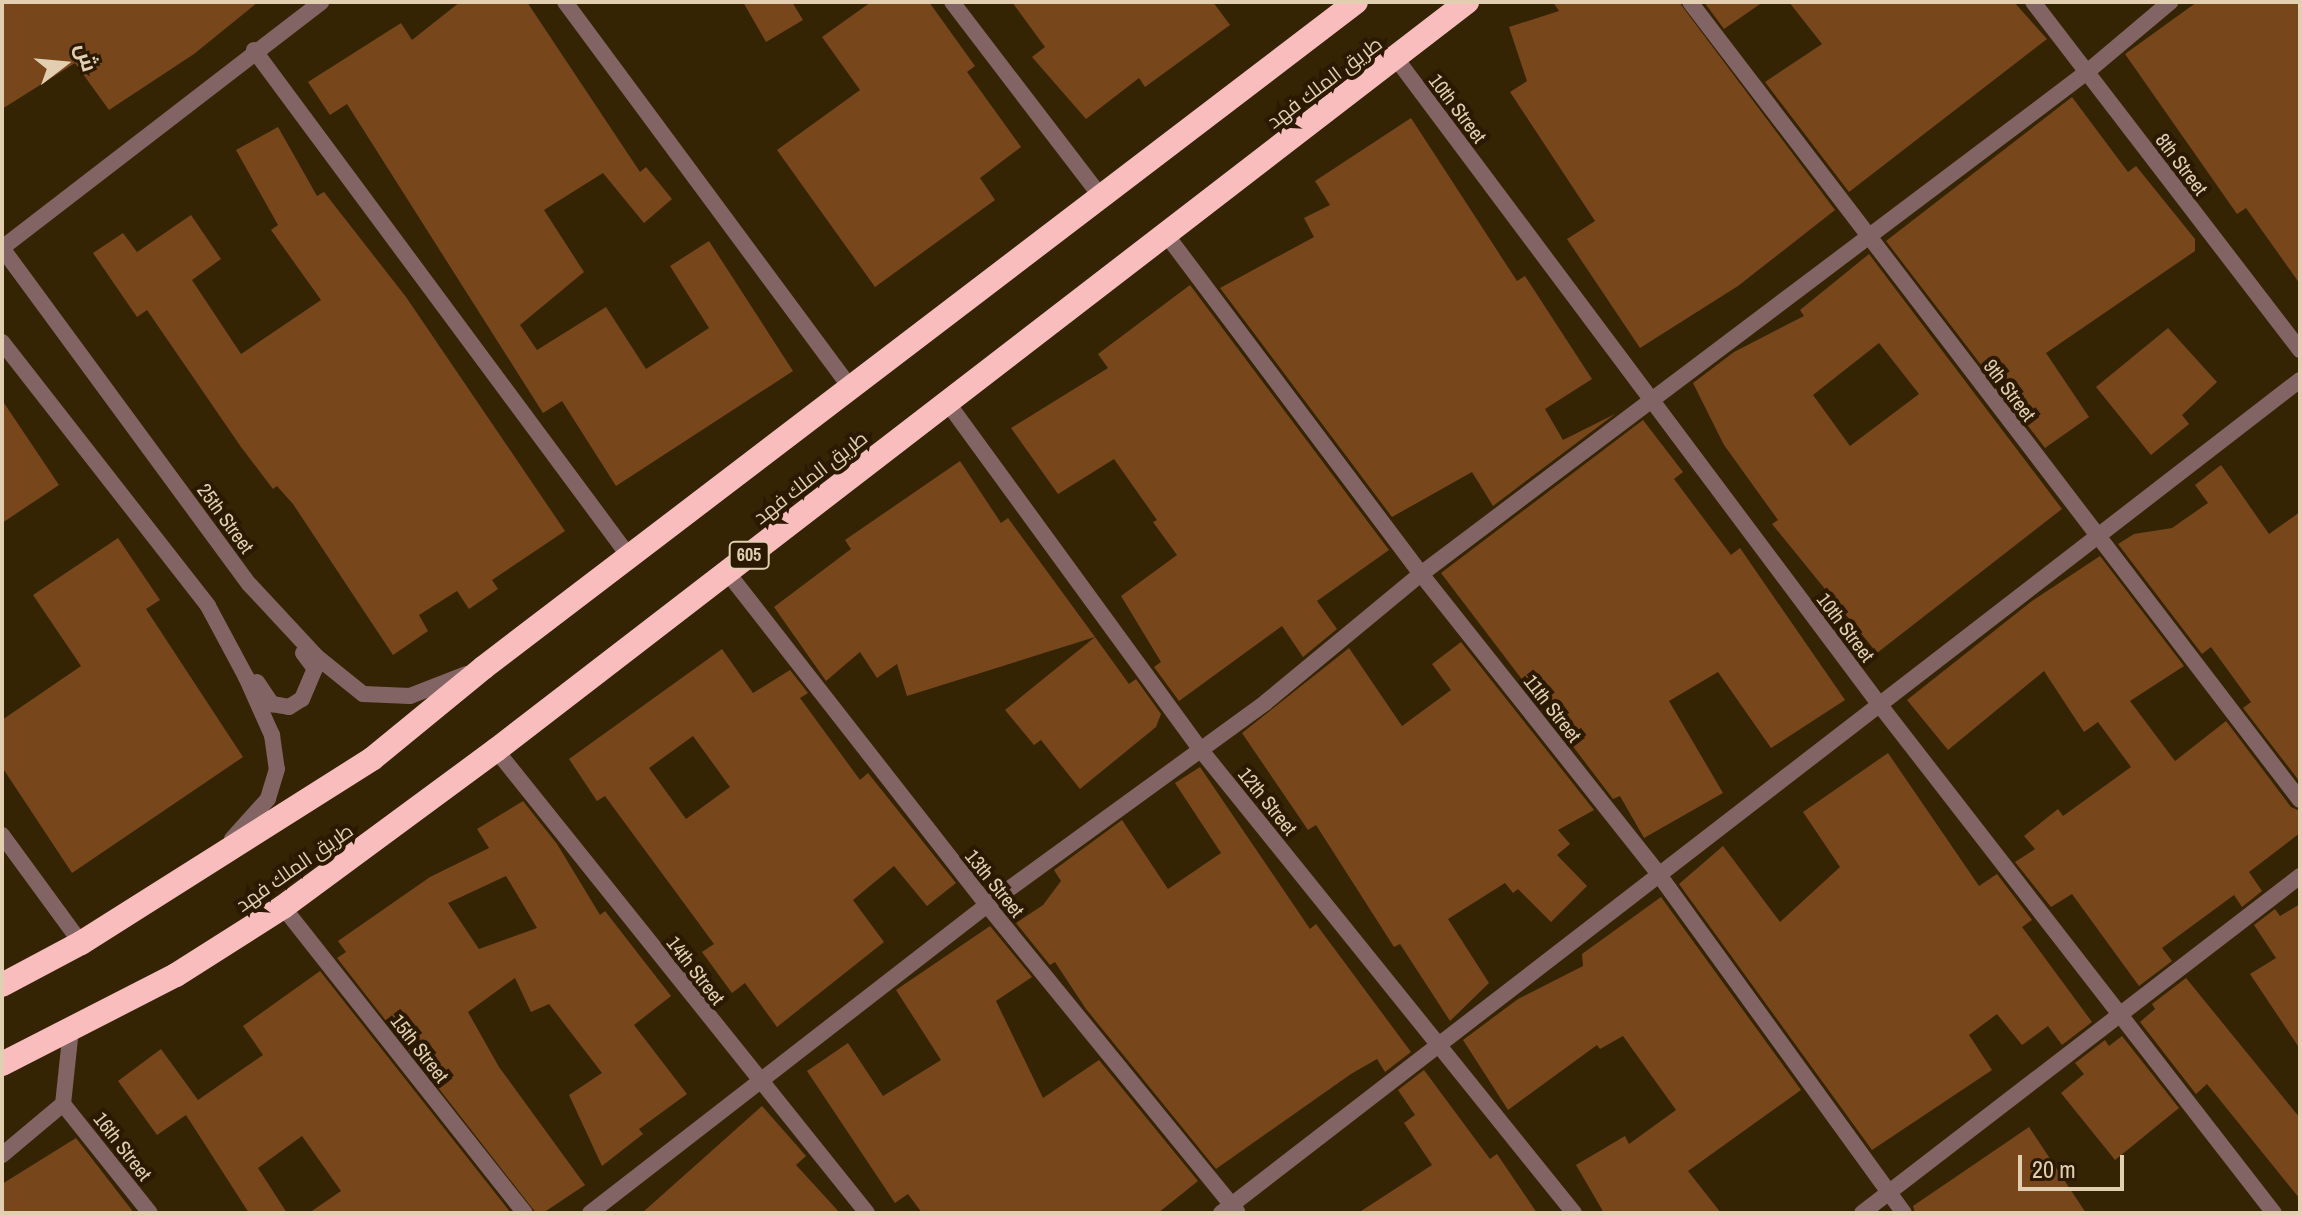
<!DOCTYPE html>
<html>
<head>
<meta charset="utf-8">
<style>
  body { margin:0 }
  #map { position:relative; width:2302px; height:1215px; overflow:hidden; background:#352404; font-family:"Archivo Narrow",Cairo,sans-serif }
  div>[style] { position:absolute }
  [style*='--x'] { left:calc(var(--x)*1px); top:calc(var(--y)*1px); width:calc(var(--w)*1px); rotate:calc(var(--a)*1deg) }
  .building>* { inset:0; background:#78461b }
  .street>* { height:16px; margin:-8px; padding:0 8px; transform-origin:8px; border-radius:8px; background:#836464 }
  .highway>* { height:24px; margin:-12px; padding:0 12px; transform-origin:12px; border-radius:12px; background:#fabdbe }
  span { translate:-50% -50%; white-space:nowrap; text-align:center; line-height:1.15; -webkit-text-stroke:8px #2b1a00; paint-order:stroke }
  .shield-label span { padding:2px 6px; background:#2b1a00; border:2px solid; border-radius:6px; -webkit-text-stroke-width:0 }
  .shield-label { font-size:18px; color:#e2cfb2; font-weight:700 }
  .street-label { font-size:20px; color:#e2cfb2 }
  .frame { position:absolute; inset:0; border:4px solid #e2cfb2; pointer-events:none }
  .north { position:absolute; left:24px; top:24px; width:80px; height:80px; -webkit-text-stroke:6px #2b1a00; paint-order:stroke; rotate:74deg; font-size:22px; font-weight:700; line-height:32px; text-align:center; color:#e2cfb2 }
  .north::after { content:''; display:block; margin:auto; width:28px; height:36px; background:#e2cfb2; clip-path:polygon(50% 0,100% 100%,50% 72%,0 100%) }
  .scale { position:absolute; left:2018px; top:1155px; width:106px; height:36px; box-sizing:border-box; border:4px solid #e2cfb2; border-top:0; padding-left:10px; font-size:24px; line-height:28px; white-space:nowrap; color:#e2cfb2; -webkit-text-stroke:6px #2b1a00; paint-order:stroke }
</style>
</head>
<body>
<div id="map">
  <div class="building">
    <i style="clip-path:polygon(2px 2px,258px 2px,194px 54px,109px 110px,75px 63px,2px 109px)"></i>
    <i style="clip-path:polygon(460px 2px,527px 2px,640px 172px,646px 167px,672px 199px,644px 223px,603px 173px,544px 210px,584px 272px,520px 325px,537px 350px,606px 307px,646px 369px,709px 328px,670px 266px,709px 241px,793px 371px,616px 486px,562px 401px,543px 413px,347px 104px,330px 115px,308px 82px,401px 23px,412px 40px)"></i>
    <i style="clip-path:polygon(743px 2px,792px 2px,803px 20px,766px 42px)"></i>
    <i style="clip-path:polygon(871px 2px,929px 2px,975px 66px,967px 72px,1021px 147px,980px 178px,995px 200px,875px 287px,777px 150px,860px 90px,822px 37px)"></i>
    <i style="clip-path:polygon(1012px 2px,1213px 2px,1230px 25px,1145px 87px,1139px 78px,1086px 119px,1032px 57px,1045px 47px)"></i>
    <i style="clip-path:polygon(1553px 2px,1679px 2px,1835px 210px,1738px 286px,1640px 348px,1567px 239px,1595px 221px,1510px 92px,1527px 81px,1509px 27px,1559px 11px)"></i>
    <i style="clip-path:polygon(1704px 2px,1763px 2px,1724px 29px)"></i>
    <i style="clip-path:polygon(1789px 2px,2014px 2px,2047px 39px,1849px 192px,1765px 82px,1822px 44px)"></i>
    <i style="clip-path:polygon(2197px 2px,2300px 2px,2300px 284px,2246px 208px,2237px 214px,2125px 54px)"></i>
    <i style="clip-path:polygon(2072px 97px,2128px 172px,2136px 166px,2195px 239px,2195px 251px,2046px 353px,2089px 417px,2045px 448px,1886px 241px)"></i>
    <i style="clip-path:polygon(1411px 118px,1517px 281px,1525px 276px,1592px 379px,1545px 409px,1563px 440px,1615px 414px,1493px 506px,1472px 472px,1392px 517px,1220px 288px,1314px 237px,1304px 218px,1330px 205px,1315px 181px)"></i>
    <i style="clip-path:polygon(278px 127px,317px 196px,324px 192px,406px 297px,565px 531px,492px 580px,498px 589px,469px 609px,457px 591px,419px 615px,428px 631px,393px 655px,293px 504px,277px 486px,273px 489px,241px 447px,147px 310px,137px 317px,93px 253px,123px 233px,137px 252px,191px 215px,221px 259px,192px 280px,241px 354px,321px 300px,271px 230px,278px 225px,236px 150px)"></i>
    <i style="clip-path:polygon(evenodd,1869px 254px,2062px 509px,1877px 653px,1772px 524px,1778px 520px,1724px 445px,1693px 383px,1734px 352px,1804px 316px,1800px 310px,1869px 254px,1879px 343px,1919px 394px,1850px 446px,1813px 395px,1879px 343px)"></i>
    <i style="clip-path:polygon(1190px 285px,1389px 550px,1317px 601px,1337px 629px,1303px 657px,1282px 626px,1179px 701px,1154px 667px,1161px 662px,1121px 596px,1177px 555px,1153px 522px,1157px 520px,1114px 459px,1058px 494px,1011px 428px,1108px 368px,1098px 354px)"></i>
    <i style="clip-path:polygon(2168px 328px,2217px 382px,2182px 415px,2189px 424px,2151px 455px,2096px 387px)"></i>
    <i style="clip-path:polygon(2px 400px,59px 485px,2px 523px)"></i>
    <i style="clip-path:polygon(1643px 420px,1683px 472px,1674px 479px,1731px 555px,1740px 548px,1845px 700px,1771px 748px,1718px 672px,1669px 701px,1723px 793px,1644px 838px,1620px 796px,1613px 799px,1441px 573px)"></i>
    <i style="clip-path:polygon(960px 461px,1001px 523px,1008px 518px,1095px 637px,907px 696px,897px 664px,877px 678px,860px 652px,826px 681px,774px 607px,851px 549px,845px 540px)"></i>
    <i style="clip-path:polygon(2221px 465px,2269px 534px,2300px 512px,2300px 782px,2243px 708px,2251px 702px,2211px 647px,2202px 654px,2118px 544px,2134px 534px,2172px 528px,2208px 503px,2195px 485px)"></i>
    <i style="clip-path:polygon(118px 538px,160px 600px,146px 609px,243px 757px,72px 873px,2px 767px,2px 720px,81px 666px,33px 595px)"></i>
    <i style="clip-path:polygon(2100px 556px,2184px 666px,2130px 701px,2175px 761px,2226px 721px,2291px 807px,2300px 811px,2300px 833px,2249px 872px,2262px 891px,2242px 907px,2234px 895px,2162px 948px,2172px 961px,2139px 986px,2072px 894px,2051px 907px,2015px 862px,2035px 849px,2024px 836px,2058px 809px,2063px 816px,2131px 767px,2098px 722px,2084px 732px,2044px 671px,1948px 750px,1907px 700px,2032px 601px)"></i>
    <i style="clip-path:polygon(1095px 637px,1129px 684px,1136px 679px,1161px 714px,1156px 727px,1080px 789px,1041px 740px,1034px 745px,1005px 710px)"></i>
    <i style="clip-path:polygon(1461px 642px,1594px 810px,1558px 830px,1570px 844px,1557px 855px,1587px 886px,1551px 922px,1518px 889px,1513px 893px,1505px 883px,1448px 919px,1489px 983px,1450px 1021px,1400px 944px,1394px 947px,1316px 825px,1308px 830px,1242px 733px,1349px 648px,1402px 726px,1451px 690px,1432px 664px)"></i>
    <i style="clip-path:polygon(evenodd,722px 649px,753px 693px,790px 670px,808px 693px,800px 698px,860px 780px,868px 773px,956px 883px,927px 906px,894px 866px,853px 900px,884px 942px,777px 1027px,745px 983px,732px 993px,702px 952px,714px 944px,605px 796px,597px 801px,569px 759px,722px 649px,693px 736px,730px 787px,686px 819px,649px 768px,693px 736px)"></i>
    <i style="clip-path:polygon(1888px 753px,1979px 886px,1997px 874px,2032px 920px,2022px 927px,2092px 1022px,2062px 1045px,2048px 1026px,2022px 1045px,1997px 1014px,1969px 1035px,1992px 1070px,1872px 1150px,1679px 884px,1723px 846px,1780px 922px,1840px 867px,1803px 812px)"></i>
    <i style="clip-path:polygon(1200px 767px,1310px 929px,1316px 924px,1411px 1052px,1385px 1072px,1377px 1059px,1351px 1074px,1216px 1169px,1086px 1009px,1055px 962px,1050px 965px,1016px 923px,1043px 905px,1061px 881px,1054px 870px,1122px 820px,1168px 889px,1221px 853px,1175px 783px)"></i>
    <i style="clip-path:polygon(evenodd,523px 801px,557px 844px,600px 915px,605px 911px,671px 996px,634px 1025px,687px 1094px,639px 1129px,643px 1134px,602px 1166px,569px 1095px,602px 1073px,549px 1004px,531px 1012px,515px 978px,468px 1012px,499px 1067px,585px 1185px,543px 1213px,536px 1213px,337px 958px,346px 952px,338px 941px,430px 877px,489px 848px,477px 829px,523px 801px,506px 876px,537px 928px,479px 949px,448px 903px,506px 876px)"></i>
    <i style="clip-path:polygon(1661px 897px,1801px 1090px,1688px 1171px,1721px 1213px,1604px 1213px,1576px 1165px,1625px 1136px,1629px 1144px,1676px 1110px,1623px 1036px,1600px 1049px,1597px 1045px,1508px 1110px,1463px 1040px,1518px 999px,1583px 966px,1582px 954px)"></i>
    <i style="clip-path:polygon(2300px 904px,2300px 1049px,2250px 974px,2276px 958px,2254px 925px,2275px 909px,2280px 916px)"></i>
    <i style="clip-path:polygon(990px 926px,1032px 977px,996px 1001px,1043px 1098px,1099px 1060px,1198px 1181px,1158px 1213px,922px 1213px,908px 1194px,895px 1203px,807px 1071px,848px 1043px,883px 1096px,941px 1060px,896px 990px)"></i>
    <i style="clip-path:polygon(320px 971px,511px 1213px,309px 1213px,341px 1191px,302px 1136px,258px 1168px,287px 1213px,249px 1213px,186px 1115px,157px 1135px,118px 1081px,161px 1049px,198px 1100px,263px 1055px,243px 1026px)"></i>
    <i style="clip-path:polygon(2186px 978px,2300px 1118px,2300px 1199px,2207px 1084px,2196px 1094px,2140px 1022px,2155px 1009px,2152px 1004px)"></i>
    <i style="clip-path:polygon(2122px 1036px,2179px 1108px,2115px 1160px,2061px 1093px,2084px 1074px,2075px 1063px,2105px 1040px,2109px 1046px)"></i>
    <i style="clip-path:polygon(1424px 1070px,1490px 1159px,1497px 1154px,1537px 1213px,1358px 1213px,1432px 1165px,1404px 1123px,1415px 1115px,1398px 1090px)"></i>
    <i style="clip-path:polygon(762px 1106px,806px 1156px,796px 1165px,840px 1213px,642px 1213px)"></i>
    <i style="clip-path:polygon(2029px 1127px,2086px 1213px,1915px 1213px,1913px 1206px)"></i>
    <i style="clip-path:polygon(76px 1138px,134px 1213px,2px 1213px,2px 1184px)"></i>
  </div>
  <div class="street">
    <i style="--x:565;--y:2;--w:479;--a:53.5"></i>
    <i style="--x:952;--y:2;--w:247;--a:52.6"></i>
    <i style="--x:1690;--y:2;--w:1004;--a:52.61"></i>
    <i style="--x:2033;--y:2;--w:439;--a:52.5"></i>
    <i style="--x:254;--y:50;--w:633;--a:53.47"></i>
    <i style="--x:1395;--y:57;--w:808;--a:53.2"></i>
    <i style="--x:1879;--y:704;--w:644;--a:52.19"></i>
    <i style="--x:1165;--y:233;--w:426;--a:53.1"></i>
    <i style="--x:1421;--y:574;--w:380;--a:51.6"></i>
    <i style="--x:1657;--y:872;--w:421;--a:54.1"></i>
    <i style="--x:2;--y:248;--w:418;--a:53.7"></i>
    <i style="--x:250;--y:585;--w:98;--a:47.1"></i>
    <i style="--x:317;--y:657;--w:59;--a:38.8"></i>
    <i style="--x:363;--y:694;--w:47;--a:2.4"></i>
    <i style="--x:410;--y:696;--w:60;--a:-21.4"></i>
    <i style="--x:2;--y:248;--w:403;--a:-37.6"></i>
    <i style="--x:2;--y:342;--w:335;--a:52"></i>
    <i style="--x:208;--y:606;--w:81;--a:61.8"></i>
    <i style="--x:246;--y:677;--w:64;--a:65.9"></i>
    <i style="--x:272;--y:735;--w:34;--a:82"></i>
    <i style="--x:277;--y:769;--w:31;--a:107"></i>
    <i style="--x:268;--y:799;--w:54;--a:132"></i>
    <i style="--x:947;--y:402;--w:429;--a:53.9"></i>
    <i style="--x:1200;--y:749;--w:596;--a:51.13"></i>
    <i style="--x:727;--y:572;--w:422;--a:52"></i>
    <i style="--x:987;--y:905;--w:396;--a:50.8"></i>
    <i style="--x:257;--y:682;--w:27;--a:56"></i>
    <i style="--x:272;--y:704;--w:17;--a:10"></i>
    <i style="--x:289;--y:707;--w:15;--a:-32"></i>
    <i style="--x:302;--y:699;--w:33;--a:-67"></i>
    <i style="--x:315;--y:669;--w:20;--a:-127"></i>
    <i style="--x:496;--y:750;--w:593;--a:51.29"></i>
    <i style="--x:2;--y:835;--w:134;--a:53.8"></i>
    <i style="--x:283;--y:907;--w:390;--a:51.7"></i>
    <i style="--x:63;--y:1104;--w:139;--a:51.4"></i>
    <i style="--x:2;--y:1155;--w:80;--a:-39.9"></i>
    <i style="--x:63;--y:1104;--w:75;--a:-83.9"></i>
    <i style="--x:590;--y:1213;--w:502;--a:-37.8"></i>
    <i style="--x:987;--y:905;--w:345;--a:-36"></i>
    <i style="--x:1266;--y:702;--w:201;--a:-39.6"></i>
    <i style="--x:1421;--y:574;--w:834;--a:-37.01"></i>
    <i style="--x:2087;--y:72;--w:109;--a:-40.1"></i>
    <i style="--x:1221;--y:1213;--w:1363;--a:-37.67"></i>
    <i style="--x:1862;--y:1213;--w:553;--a:-37.57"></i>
  </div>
  <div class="highway">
    <i style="--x:2;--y:985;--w:89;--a:-28"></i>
    <i style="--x:81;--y:943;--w:344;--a:-32.3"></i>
    <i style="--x:372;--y:759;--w:144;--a:-39.3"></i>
    <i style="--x:483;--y:668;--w:1098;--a:-37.34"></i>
    <i style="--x:2;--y:1064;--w:195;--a:-27.1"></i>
    <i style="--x:176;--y:975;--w:127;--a:-32.4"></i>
    <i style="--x:283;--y:907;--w:265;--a:-36.4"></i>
    <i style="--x:496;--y:750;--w:1226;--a:-37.61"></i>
  </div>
  <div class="shield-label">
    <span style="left:749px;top:555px">605</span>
  </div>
  <div class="street-label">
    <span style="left:1324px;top:82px;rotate:-37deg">طريق الملك فهد</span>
    <span style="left:1458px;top:108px;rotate:53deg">10th Street</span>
    <span style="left:2182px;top:164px;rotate:53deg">8th Street</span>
    <span style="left:2010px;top:390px;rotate:53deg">9th Street</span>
    <span style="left:810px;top:477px;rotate:-38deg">طريق الملك فهد</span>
    <span style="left:226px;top:518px;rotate:54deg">25th Street</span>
    <span style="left:1846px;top:627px;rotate:53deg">10th Street</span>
    <span style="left:1553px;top:708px;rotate:52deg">11th Street</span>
    <span style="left:1268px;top:801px;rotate:51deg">12th Street</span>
    <span style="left:294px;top:867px;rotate:-35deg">طريق الملك فهد</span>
    <span style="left:995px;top:883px;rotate:51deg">13th Street</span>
    <span style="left:696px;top:970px;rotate:52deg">14th Street</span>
    <span style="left:420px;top:1048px;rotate:52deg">15th Street</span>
    <span style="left:123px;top:1146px;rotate:52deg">16th Street</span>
  </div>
  <div class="frame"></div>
  <div class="north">ش</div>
  <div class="scale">20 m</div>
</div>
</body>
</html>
